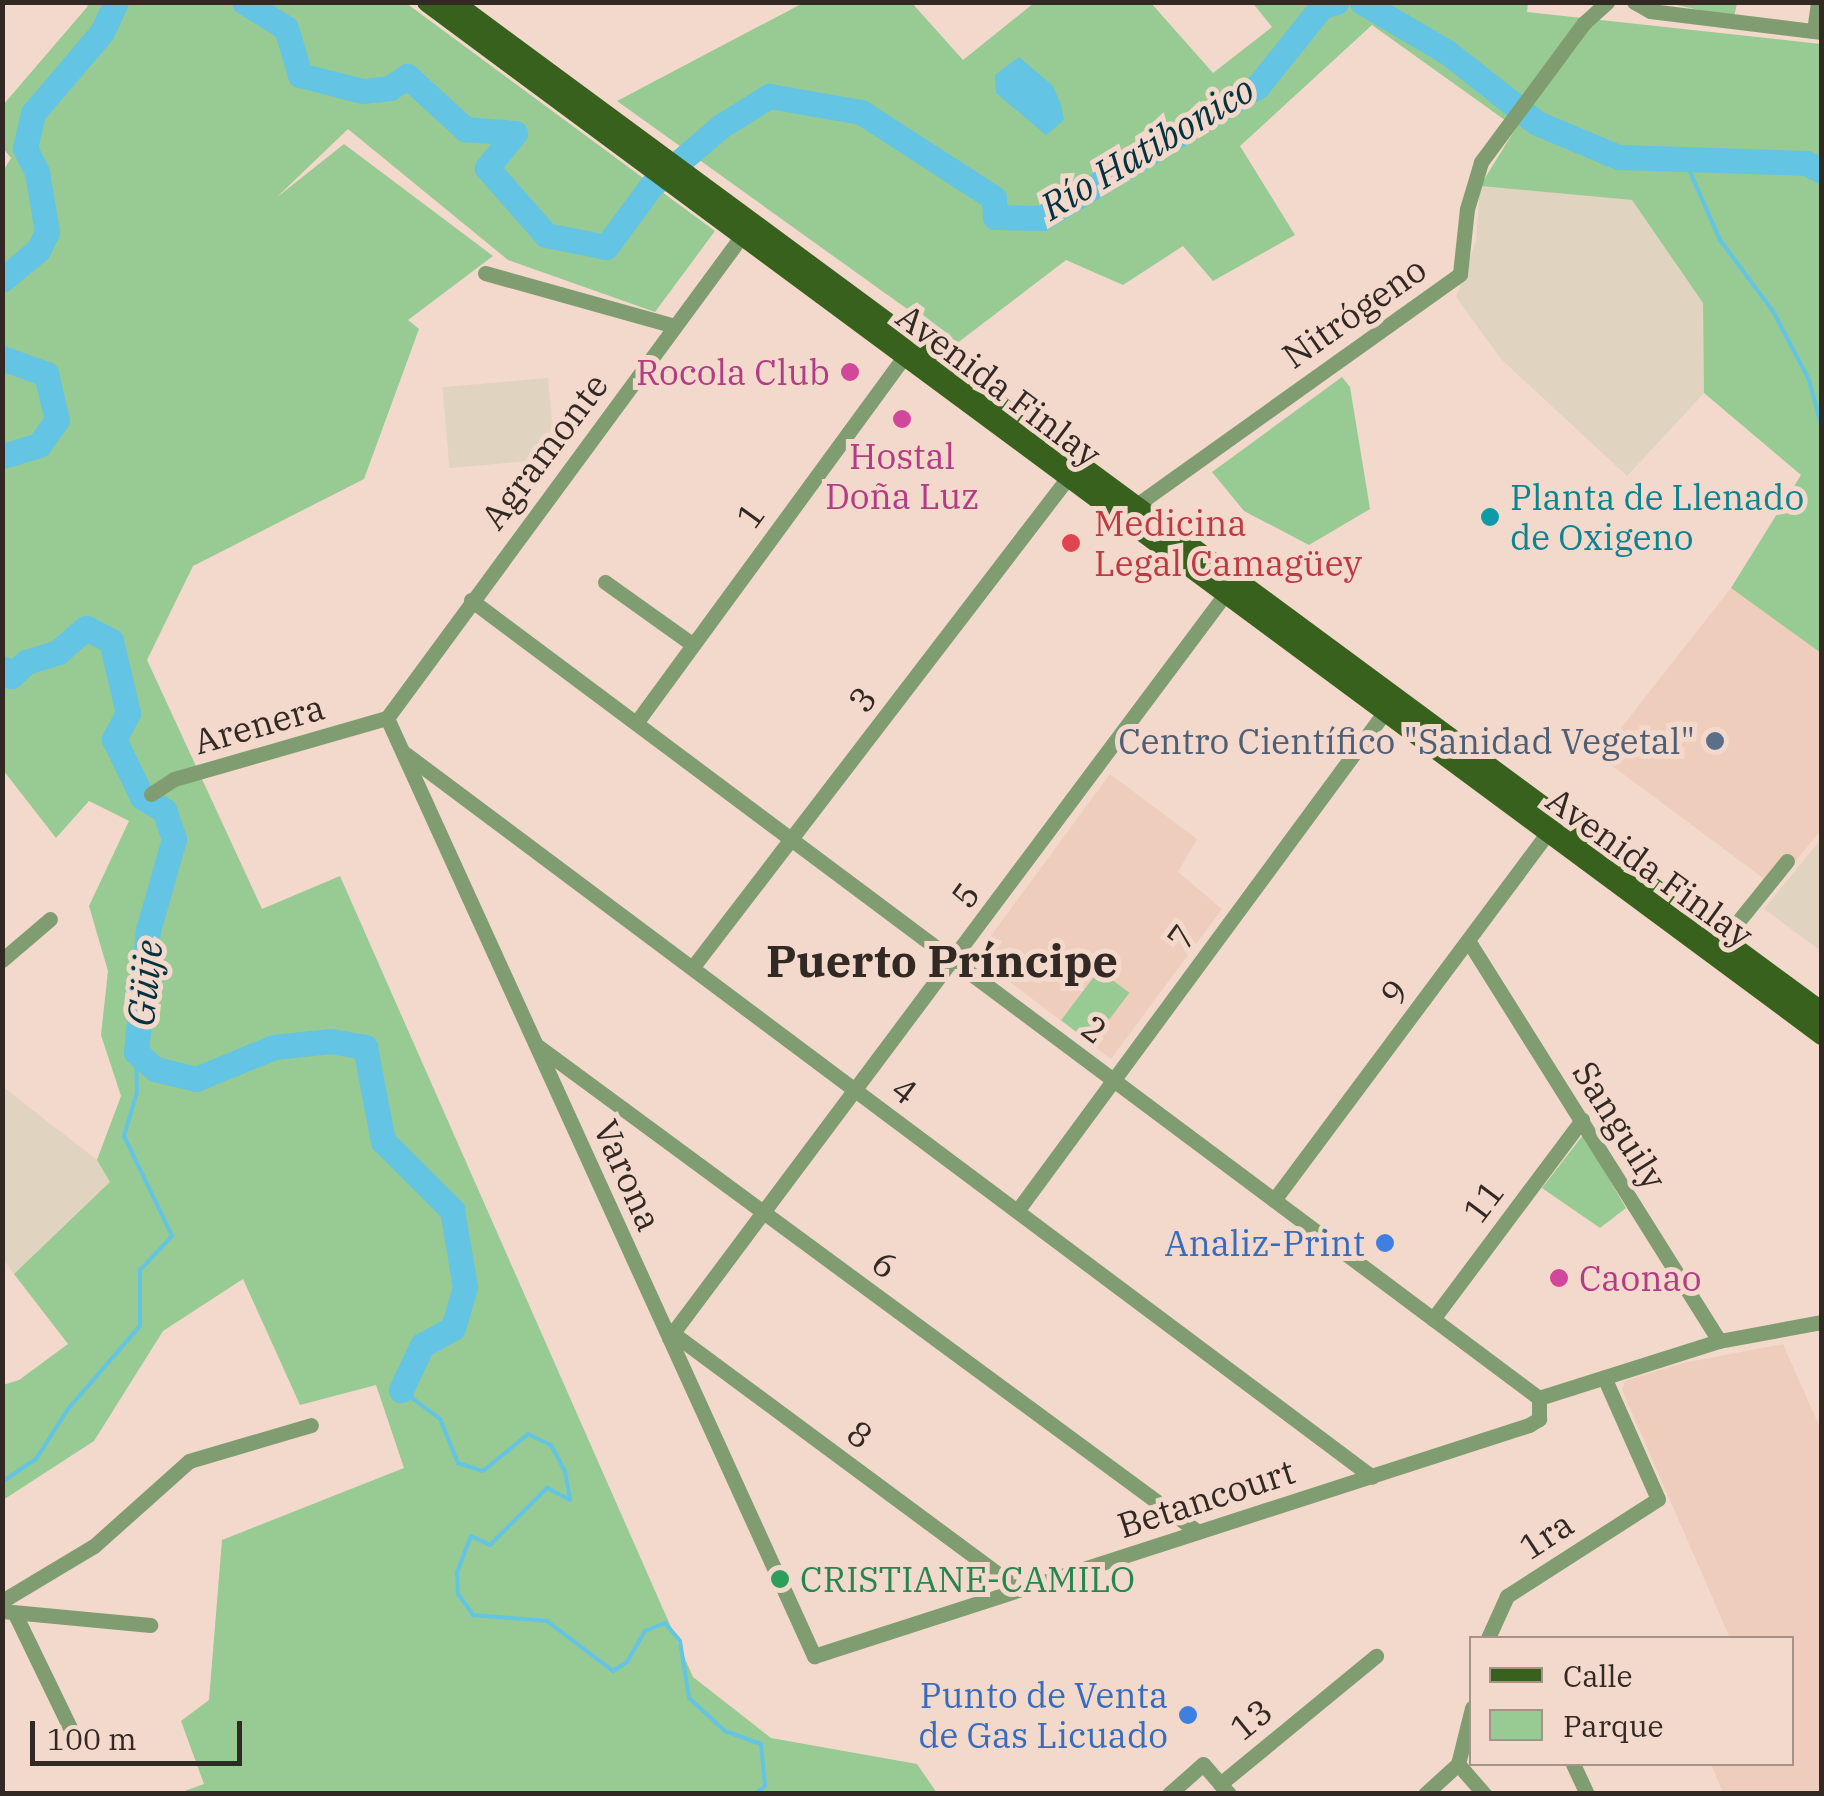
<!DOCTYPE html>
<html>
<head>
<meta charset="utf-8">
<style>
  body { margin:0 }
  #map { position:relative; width:1824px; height:1796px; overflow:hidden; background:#f3d9cb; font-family:"IBM Plex Serif",serif }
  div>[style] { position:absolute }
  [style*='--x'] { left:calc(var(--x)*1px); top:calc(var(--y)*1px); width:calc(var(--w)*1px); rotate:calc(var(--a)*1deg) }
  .built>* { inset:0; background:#efcdbc }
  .industrial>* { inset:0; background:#e0d3c0; transform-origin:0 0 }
  .green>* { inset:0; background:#98ca93; transform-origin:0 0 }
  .water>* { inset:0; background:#63c4e4 }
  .stream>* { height:4px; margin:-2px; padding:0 2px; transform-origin:2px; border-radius:2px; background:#63c4e4 }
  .river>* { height:25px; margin:-12.5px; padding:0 12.5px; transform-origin:12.5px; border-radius:12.5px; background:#63c4e4 }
  .minor>* { height:15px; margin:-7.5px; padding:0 7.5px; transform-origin:7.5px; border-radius:7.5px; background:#7f9d70 }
  .major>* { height:20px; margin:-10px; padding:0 10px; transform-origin:10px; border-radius:10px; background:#37611c }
  .dots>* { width:28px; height:28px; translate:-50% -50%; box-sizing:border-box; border:5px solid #f3d9cb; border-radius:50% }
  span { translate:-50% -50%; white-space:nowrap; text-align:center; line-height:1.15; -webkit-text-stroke:10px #f3d9cb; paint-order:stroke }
  .street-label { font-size:35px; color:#322924 }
  .hotel-label { font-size:35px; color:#b23c85 }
  .right { translate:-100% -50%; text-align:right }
  .left { translate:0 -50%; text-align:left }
  .culture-label { font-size:35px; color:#0d838f }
  .health-label { font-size:35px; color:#be3a42 }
  .service-label { font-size:35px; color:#4e5e75 }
  .shop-label { font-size:35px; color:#366cbe }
  .leisure-label { font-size:35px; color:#27864d }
  .water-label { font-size:38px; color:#033240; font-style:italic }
  .district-label { font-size:45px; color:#322924; font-weight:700 }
  .frame { position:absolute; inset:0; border:5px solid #322924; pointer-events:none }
  .legend { position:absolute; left:1469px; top:1636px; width:325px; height:130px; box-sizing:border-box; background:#f3d9cb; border:2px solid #a69388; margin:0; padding:12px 18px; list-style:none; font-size:30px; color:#322924 }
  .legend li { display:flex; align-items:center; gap:20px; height:50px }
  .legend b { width:50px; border:2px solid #a69388 }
  .scale { position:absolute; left:30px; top:1721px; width:212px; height:45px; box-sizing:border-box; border:5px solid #322924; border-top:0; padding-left:12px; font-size:30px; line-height:35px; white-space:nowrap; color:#322924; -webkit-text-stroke:8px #f3d9cb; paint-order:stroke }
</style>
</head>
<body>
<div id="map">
  <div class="built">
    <i style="clip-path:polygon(1731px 588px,1821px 653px,1821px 830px,1775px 887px,1599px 756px)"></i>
    <i style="clip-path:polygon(1110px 774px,1197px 839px,1178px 872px,1222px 909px,1111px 1059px,976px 956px)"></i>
    <i style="clip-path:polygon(1783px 1344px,1821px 1430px,1821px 1793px,1723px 1793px,1711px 1764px,1792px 1764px,1792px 1638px,1730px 1638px,1622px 1390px,1625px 1381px,1683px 1363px)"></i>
  </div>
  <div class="industrial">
    <i style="clip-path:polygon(1480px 186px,1632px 200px,1703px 303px,1704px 393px,1627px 476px,1501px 359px,1456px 297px,1476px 241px)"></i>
    <i style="left:548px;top:378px;width:81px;height:106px;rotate:85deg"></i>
    <i style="clip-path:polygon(1821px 839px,1821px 951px,1764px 909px)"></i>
    <i style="clip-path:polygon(2px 1086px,97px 1160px,111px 1182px,14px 1274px,3px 1259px)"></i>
  </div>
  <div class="green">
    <i style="clip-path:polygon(805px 2px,912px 3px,963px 60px,1034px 3px,1151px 3px,1213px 73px,1272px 27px,1252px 2px,1528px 3px,1527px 12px,1821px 44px,1821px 653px,1731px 588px,1801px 475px,1704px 393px,1703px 303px,1632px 200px,1480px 186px,1516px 128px,1372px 25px,1240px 146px,1295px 235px,1213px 281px,1183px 246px,1123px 285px,1066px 260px,956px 344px,617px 101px)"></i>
    <i style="clip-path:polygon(84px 3px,406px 3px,715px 231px,655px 312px,508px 260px,348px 129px,276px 198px,344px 144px,493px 256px,408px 320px,419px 329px,364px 479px,193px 566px,147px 660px,262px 909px,340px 876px,693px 1677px,771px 1738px,917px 1764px,937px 1793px,179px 1793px,204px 1784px,181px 1721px,209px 1700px,222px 1540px,404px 1468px,376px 1385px,300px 1405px,243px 1279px,163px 1331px,94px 1441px,3px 1500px,3px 1385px,19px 1380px,68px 1344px,14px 1274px,110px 1182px,97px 1160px,121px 1096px,101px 1035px,108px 971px,89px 906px,129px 821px,89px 801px,56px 838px,3px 770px,2px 173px,11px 158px,3px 148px,3px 105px,88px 6px)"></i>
    <i style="clip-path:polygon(1668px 3px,1737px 3px,1734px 18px)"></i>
    <i style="clip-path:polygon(1342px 377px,1350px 387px,1370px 509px,1309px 545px,1244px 511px,1212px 472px)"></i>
    <i style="left:1099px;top:970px;width:38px;height:63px;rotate:37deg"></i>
    <i style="clip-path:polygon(1583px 1135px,1626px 1208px,1600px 1228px,1542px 1188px)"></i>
  </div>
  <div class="water">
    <i style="clip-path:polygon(1019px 57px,1053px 86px,1061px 105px,1064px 120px,1046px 135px,996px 93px,995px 75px)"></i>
  </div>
  <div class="stream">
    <i style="--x:1684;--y:158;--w:90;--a:66.3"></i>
    <i style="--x:1720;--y:240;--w:89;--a:53.3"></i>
    <i style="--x:1773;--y:311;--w:78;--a:62.4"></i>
    <i style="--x:1809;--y:380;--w:50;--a:74.8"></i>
    <i style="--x:401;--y:1390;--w:49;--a:36.6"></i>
    <i style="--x:440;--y:1419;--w:48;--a:67.8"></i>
    <i style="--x:458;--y:1463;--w:26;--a:18"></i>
    <i style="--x:483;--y:1471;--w:58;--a:-39.4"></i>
    <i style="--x:528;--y:1434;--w:25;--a:26"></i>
    <i style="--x:551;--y:1445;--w:30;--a:62"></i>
    <i style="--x:565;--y:1471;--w:29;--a:80"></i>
    <i style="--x:570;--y:1500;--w:26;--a:-152"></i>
    <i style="--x:547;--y:1488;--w:81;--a:135"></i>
    <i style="--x:490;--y:1545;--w:21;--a:-155"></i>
    <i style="--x:471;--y:1536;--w:40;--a:111"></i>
    <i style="--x:457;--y:1573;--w:21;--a:87"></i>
    <i style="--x:458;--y:1594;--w:26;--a:54"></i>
    <i style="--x:473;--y:1615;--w:74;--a:4.6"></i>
    <i style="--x:547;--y:1621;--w:83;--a:37.1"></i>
    <i style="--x:613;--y:1671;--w:17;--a:-33"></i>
    <i style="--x:627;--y:1662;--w:36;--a:-60"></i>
    <i style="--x:645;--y:1631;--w:22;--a:-22"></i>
    <i style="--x:665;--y:1623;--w:23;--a:50"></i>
    <i style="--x:680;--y:1641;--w:58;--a:81"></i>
    <i style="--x:689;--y:1698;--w:49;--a:42.5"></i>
    <i style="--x:725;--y:1731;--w:38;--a:20"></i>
    <i style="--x:761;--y:1744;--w:42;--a:84.6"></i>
    <i style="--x:765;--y:1786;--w:13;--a:141"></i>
    <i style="--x:2;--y:1482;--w:41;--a:-34.1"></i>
    <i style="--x:36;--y:1459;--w:59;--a:-57.4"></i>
    <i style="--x:68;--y:1409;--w:110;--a:-49.1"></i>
    <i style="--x:140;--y:1326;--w:56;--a:-90"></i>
    <i style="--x:140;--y:1270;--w:47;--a:-46.7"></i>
    <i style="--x:172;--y:1236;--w:111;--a:-115.6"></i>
    <i style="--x:124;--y:1136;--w:46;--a:-73.5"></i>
    <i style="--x:137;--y:1092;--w:40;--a:-91.4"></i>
  </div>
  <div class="river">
    <i style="--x:244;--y:2;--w:49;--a:31.8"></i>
    <i style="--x:286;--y:28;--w:49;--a:73.4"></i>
    <i style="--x:300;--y:75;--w:65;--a:14.3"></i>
    <i style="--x:363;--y:91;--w:27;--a:-6"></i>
    <i style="--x:390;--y:88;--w:21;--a:-35"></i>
    <i style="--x:407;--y:76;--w:79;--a:42.4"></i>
    <i style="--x:465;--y:129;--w:50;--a:4.6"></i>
    <i style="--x:515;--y:133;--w:45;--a:128.7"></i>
    <i style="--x:487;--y:168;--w:89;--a:48.6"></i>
    <i style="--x:546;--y:235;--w:61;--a:11.3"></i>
    <i style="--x:606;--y:247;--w:76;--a:-53.6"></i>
    <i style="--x:651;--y:186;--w:92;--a:-40.6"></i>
    <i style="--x:721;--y:126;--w:57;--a:-32"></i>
    <i style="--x:769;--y:96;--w:93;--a:9.9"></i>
    <i style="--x:861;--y:112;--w:158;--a:32.9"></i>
    <i style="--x:994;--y:198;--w:19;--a:87"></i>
    <i style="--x:995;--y:217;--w:47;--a:1.2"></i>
    <i style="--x:1042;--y:218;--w:252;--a:-31.4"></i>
    <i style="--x:1257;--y:87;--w:104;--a:-51.3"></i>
    <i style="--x:1322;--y:6;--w:15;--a:-16"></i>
    <i style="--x:1362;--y:2;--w:99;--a:30.5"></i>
    <i style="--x:1447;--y:52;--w:115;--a:38.3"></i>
    <i style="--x:1537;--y:123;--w:88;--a:22.8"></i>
    <i style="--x:1618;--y:157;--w:188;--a:1.8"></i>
    <i style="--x:1806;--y:163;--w:18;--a:27"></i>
    <i style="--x:2;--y:280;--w:47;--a:-39.8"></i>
    <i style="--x:38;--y:250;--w:20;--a:-63"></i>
    <i style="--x:47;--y:232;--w:61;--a:-99.5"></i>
    <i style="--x:37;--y:172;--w:27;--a:-117"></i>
    <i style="--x:25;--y:148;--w:36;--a:-77"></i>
    <i style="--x:33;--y:113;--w:106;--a:-49.6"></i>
    <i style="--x:102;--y:32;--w:33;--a:-65"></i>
    <i style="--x:2;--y:358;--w:47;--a:20"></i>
    <i style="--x:46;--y:374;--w:47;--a:76.6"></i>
    <i style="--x:57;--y:420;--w:31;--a:126"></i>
    <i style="--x:39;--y:445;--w:39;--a:163"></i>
    <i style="--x:2;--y:668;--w:12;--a:42"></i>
    <i style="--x:11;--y:676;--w:21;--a:-43"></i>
    <i style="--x:26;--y:662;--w:34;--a:-17"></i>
    <i style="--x:58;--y:652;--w:37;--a:-41"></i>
    <i style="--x:86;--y:628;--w:28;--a:27"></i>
    <i style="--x:111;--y:641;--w:74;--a:76.7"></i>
    <i style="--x:128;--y:713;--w:30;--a:118"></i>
    <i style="--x:114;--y:739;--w:64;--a:64.2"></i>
    <i style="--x:142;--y:797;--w:26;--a:31"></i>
    <i style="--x:164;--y:810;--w:31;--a:71"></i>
    <i style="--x:174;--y:839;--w:95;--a:105.9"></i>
    <i style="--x:148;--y:930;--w:123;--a:95.6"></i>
    <i style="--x:136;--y:1052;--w:25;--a:42"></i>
    <i style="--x:155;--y:1069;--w:42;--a:13.7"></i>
    <i style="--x:196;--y:1079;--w:84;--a:-22.3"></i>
    <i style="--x:274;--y:1047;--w:57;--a:-6"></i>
    <i style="--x:331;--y:1041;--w:35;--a:10"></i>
    <i style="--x:365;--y:1047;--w:96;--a:79.2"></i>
    <i style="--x:383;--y:1141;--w:98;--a:45"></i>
    <i style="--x:452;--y:1210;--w:78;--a:80.4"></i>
    <i style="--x:465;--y:1287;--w:43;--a:106.3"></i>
    <i style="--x:453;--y:1328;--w:35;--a:151"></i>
    <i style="--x:422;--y:1345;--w:50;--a:115"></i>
  </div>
  <div class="minor">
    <i style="--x:1634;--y:2;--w:18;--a:29"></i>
    <i style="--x:1650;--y:11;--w:173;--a:7"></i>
    <i style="--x:1814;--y:31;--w:29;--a:-82"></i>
    <i style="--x:485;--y:273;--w:197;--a:15.6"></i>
    <i style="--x:1128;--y:511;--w:408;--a:-35.5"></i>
    <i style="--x:1460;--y:274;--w:65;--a:-83.9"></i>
    <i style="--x:1467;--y:209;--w:49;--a:-73.4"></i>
    <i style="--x:1481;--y:162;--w:173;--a:-53.5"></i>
    <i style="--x:1584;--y:23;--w:31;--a:-42"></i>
    <i style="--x:605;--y:582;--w:107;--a:35.5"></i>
    <i style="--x:471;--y:600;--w:1333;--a:36.77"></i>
    <i style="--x:387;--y:718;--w:1031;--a:65.52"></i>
    <i style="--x:814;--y:1656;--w:751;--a:-17.9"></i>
    <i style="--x:1529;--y:1425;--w:12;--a:-31"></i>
    <i style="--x:1539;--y:1419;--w:21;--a:-90"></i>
    <i style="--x:387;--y:718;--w:606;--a:-53.66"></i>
    <i style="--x:636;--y:723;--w:462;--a:-53.8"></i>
    <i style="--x:403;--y:752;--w:1210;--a:36.8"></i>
    <i style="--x:151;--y:794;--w:27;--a:-33"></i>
    <i style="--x:174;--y:779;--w:222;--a:-16"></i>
    <i style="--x:1469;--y:942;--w:471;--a:57.9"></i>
    <i style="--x:1719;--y:945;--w:108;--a:-51"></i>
    <i style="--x:2;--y:960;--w:63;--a:-40.5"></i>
    <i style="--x:692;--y:968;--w:626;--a:-52.53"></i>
    <i style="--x:539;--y:1047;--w:818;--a:36.35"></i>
    <i style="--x:1274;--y:1200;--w:467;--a:-53.3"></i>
    <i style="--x:1017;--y:1211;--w:627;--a:-53.62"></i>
    <i style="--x:1433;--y:1319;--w:249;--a:-53.2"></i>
    <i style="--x:667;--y:1329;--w:438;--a:36.5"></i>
    <i style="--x:669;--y:1338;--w:940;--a:-53.22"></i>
    <i style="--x:1539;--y:1398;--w:189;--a:-17.6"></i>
    <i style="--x:1719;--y:1341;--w:105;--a:-10.5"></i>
    <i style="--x:2;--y:1601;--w:107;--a:-30.9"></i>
    <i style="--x:94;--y:1546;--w:127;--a:-41.8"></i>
    <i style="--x:189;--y:1461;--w:127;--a:-16.4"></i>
    <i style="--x:2;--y:1611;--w:149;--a:5.4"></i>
    <i style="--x:15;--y:1614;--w:127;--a:64.2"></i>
    <i style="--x:1488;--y:1638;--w:46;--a:-65.7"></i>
    <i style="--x:1507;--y:1596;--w:179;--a:-32.7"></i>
    <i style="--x:1658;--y:1499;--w:133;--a:-113.9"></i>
    <i style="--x:1458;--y:1764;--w:58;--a:-76"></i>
    <i style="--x:1458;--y:1764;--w:40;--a:49"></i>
    <i style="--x:1573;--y:1764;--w:33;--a:65"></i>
    <i style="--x:1220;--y:1784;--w:202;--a:-39.4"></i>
    <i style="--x:1169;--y:1794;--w:45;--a:-41.4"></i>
    <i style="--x:1203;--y:1764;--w:40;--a:49"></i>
    <i style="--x:1425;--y:1794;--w:45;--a:-42.3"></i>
  </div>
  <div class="major">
    <i style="--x:427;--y:2;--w:1736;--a:36.52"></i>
    <i style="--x:453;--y:2;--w:1701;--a:36.42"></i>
  </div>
  <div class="dots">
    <i style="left:850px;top:372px;background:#d1479c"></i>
    <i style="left:902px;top:419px;background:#d1479c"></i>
    <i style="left:1490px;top:517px;background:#0f9aa8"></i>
    <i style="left:1071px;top:543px;background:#e0444e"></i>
    <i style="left:1715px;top:741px;background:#5c6f8a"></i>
    <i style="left:1385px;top:1243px;background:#3f7fe0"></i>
    <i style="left:1559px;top:1278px;background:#d1479c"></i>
    <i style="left:780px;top:1579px;background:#2e9e5b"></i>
    <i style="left:1188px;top:1715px;background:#3f7fe0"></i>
  </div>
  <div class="street-label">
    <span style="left:1354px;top:312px;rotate:-35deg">Nitrógeno</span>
    <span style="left:999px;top:385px;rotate:37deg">Avenida Finlay</span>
    <span style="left:544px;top:451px;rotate:-53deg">Agramonte</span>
    <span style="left:750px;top:515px;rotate:-54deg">1</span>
    <span style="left:862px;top:699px;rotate:-53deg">3</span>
    <span style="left:259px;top:724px;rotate:-16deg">Arenera</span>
    <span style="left:1650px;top:867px;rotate:36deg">Avenida Finlay</span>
    <span style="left:965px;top:895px;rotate:-54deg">5</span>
    <span style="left:1181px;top:937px;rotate:-54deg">7</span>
    <span style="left:1394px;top:992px;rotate:-53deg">9</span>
    <span style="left:1095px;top:1029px;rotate:37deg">2</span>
    <span style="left:905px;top:1090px;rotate:37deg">4</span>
    <span style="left:1620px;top:1125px;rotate:58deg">Sanguily</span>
    <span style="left:628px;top:1175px;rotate:66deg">Varona</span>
    <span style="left:1483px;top:1201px;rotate:-53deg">11</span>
    <span style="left:885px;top:1264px;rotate:36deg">6</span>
    <span style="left:860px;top:1434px;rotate:36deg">8</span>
    <span style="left:1206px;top:1498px;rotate:-18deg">Betancourt</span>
    <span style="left:1546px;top:1535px;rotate:-33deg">1ra</span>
    <span style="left:1251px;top:1719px;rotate:-39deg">13</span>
  </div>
  <div class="hotel-label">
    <span class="right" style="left:830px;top:372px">Rocola Club</span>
    <span style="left:902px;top:476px">Hostal<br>Doña Luz</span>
    <span class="left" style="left:1579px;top:1278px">Caonao</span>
  </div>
  <div class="culture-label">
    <span class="left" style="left:1510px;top:517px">Planta de Llenado<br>de Oxigeno</span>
  </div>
  <div class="health-label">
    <span class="left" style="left:1094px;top:543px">Medicina<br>Legal Camagüey</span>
  </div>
  <div class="service-label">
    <span class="right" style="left:1695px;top:741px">Centro Científico "Sanidad Vegetal"</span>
  </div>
  <div class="shop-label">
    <span class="right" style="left:1365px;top:1243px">Analiz-Print</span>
    <span class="right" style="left:1168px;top:1715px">Punto de Venta<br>de Gas Licuado</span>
  </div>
  <div class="leisure-label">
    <span class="left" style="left:800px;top:1579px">CRISTIANE-CAMILO</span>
  </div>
  <div class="water-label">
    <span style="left:1147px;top:147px;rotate:-31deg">Río Hatibonico</span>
    <span style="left:144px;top:983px;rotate:-84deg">Güije</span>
  </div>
  <div class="district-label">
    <span style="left:942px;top:961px">Puerto Príncipe</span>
  </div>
  <div class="frame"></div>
  <ul class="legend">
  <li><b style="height:12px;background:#37611c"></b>Calle</li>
  <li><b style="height:28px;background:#98ca93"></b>Parque</li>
  </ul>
  <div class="scale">100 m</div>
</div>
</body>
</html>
